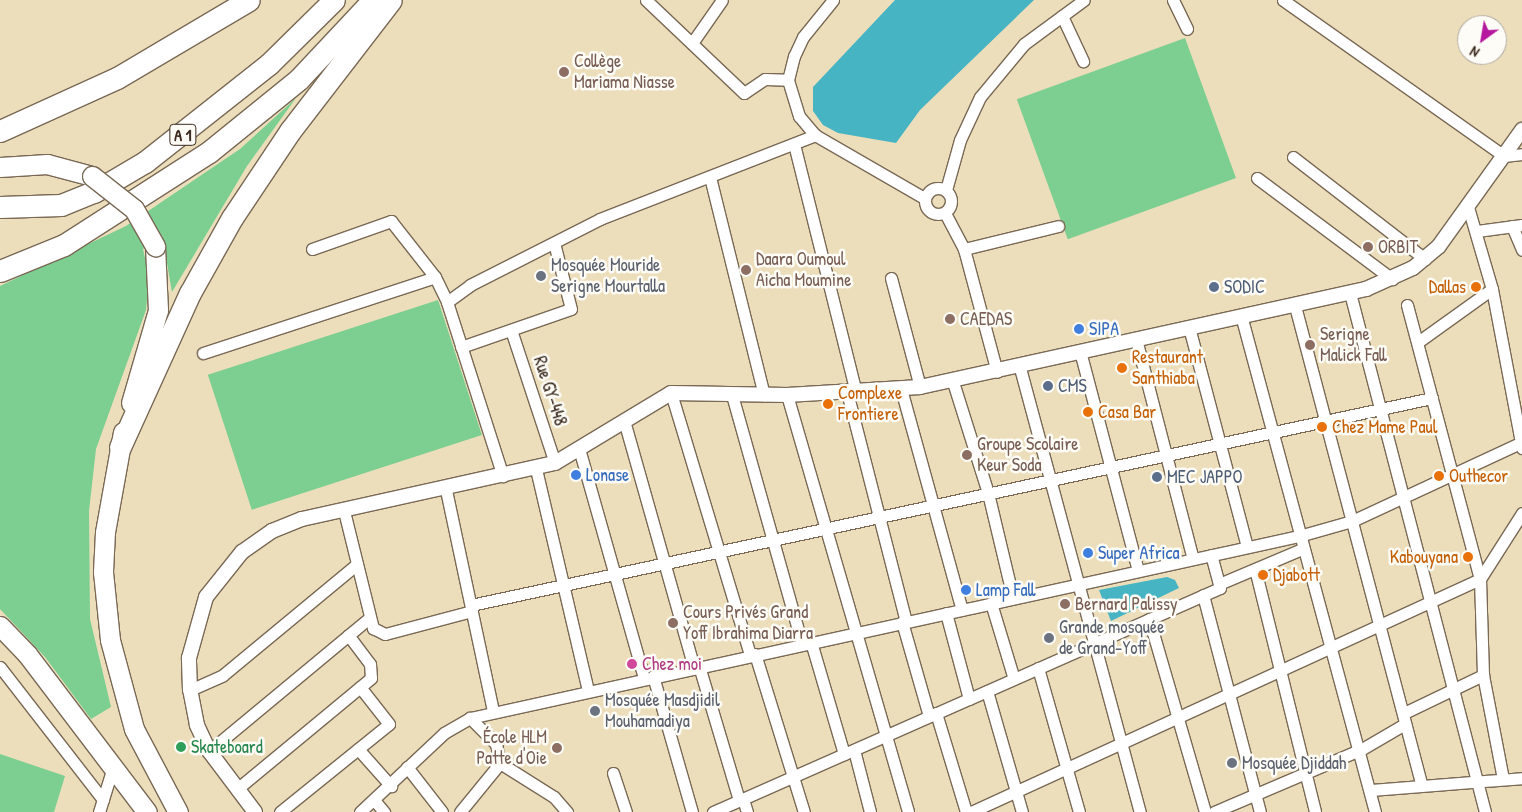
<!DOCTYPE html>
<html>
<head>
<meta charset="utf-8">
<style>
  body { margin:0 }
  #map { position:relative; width:1522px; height:812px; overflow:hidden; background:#ecdebb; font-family:"Patrick Hand",sans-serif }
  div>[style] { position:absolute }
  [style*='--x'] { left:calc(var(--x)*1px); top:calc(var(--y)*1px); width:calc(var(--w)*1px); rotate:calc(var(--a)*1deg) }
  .green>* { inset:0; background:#7ccf91; transform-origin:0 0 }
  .water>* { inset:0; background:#47b4c4 }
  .roads { filter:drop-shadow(1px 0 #796955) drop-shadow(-1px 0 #796955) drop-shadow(0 1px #796955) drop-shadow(0 -1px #796955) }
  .minor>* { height:11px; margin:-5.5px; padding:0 5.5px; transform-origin:5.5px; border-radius:5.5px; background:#fff }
  .minor>.ring { margin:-5.5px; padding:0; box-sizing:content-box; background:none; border:11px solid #fff; border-radius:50% }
  .tertiary>* { height:14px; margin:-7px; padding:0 7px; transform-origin:7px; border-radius:7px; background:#fff }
  .trunk>* { height:19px; margin:-9.5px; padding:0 9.5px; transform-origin:9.5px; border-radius:9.5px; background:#fff }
  .motorway>* { height:21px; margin:-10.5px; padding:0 10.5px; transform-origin:10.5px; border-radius:10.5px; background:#fff }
  .bridges { filter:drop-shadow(1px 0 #796955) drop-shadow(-1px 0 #796955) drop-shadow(0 1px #796955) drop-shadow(0 -1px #796955) }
  .trunk-bridge>* { height:19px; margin:-9.5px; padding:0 9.5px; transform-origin:9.5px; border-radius:9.5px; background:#fff }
  .dots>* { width:14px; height:14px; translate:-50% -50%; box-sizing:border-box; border:2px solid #fdfcf7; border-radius:50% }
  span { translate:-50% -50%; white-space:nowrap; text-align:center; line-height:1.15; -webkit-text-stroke:5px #fdfcf7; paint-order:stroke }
  .shield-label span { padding:1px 4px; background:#fdfcf7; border:1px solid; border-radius:4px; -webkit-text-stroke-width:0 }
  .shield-label { font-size:16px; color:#3b2a1e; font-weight:700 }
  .education-label { font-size:18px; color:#785e54 }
  .left { translate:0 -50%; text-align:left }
  .right { translate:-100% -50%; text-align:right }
  .worship-label { font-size:18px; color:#5b616d }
  .service-label { font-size:18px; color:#4e5e75 }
  .food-label { font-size:18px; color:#c56008 }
  .shop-label { font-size:18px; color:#366cbe }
  .street-label { font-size:18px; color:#3b2a1e }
  .hotel-label { font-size:18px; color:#b23c85 }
  .leisure-label { font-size:18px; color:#27864d }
  .north { position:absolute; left:1457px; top:15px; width:50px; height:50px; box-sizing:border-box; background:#fdfcf7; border:1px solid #afa8a0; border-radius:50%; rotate:212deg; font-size:14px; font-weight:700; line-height:20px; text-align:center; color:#3b2a1e }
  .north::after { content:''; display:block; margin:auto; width:18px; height:22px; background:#b5179e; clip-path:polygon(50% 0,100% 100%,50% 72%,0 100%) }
</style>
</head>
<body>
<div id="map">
  <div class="green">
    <i style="left:1185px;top:38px;width:149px;height:179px;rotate:70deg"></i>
    <i style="clip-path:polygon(296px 98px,247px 166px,172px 292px,162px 235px,143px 249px,149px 276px,146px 310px,96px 449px,89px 511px,90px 619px,111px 707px,91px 719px,45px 657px,0 609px,0 286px,126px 226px,240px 149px)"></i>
    <i style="left:438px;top:300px;width:142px;height:242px;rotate:72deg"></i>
    <i style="clip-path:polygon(0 754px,65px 776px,54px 812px,0 812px)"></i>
  </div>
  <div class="water">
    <i style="clip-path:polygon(895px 0,1034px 0,920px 110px,896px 143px,838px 133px,823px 125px,813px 111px,813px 87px)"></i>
    <i style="clip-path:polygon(1167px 577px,1175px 580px,1179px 588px,1111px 621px,1099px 590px)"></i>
  </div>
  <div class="roads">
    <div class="minor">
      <i style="--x:646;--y:0;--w:135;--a:43.5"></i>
      <i style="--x:744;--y:93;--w:25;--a:-34"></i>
      <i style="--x:765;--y:79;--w:23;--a:2"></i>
      <i style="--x:833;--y:0;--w:48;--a:129"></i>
      <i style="--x:803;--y:37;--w:21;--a:115"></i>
      <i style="--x:794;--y:56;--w:25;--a:104"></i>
      <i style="--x:788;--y:80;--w:38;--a:73"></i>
      <i style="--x:799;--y:116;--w:25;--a:50"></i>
      <i style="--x:815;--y:135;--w:126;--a:30"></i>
      <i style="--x:1173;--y:0;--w:32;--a:64"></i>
      <i style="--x:1283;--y:0;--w:271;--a:35.2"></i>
      <i style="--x:1504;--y:156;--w:18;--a:-6"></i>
      <i style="--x:1062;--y:16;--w:50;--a:65"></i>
      <i style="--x:692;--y:43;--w:52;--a:-55.1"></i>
      <i style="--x:794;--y:144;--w:256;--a:76"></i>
      <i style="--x:1293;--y:157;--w:167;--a:37.7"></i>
      <i style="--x:710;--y:177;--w:225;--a:76.1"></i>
      <i style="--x:1257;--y:178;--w:169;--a:36.8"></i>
      <i class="ring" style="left:925px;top:188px;width:15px;height:15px"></i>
      <i style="--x:946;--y:190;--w:52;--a:-74.4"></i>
      <i style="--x:960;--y:140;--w:47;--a:-65.1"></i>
      <i style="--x:980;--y:97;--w:69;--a:-50.3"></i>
      <i style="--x:1024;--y:44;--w:74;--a:-36.3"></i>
      <i style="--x:1468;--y:207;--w:85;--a:73.7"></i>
      <i style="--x:1492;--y:289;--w:162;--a:79.3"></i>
      <i style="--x:945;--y:213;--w:41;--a:62.2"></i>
      <i style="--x:964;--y:249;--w:127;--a:75"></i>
      <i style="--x:1512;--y:226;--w:26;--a:67"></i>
      <i style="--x:1477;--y:231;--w:45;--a:-7.6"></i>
      <i style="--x:312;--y:249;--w:84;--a:-19.5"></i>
      <i style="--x:391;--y:221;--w:71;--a:51.8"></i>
      <i style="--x:435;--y:277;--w:28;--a:64"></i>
      <i style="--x:447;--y:302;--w:183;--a:72.2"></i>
      <i style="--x:964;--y:249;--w:97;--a:-13.7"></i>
      <i style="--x:891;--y:278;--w:113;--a:75.1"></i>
      <i style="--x:1350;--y:293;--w:536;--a:75.42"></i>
      <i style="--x:447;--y:302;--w:29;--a:-36"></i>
      <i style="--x:470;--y:285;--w:146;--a:-26.9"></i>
      <i style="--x:600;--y:219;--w:231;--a:-21.3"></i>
      <i style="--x:1407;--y:305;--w:284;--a:75.1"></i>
      <i style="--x:1480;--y:579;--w:96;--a:88.2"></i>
      <i style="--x:1483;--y:675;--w:106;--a:79.1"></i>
      <i style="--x:1295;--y:306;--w:494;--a:75.2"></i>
      <i style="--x:1242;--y:319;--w:511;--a:74.9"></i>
      <i style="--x:511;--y:330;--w:140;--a:71.7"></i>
      <i style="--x:1190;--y:331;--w:223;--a:75.2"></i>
      <i style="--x:1418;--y:342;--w:91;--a:-35.6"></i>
      <i style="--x:1137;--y:343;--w:223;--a:75.5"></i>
      <i style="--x:461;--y:347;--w:116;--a:-19.1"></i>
      <i style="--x:571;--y:309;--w:68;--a:-104.4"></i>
      <i style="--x:203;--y:353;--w:244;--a:-18.1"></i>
      <i style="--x:1081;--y:355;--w:223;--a:75.2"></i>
      <i style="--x:1020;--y:368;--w:460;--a:74.9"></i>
      <i style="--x:953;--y:382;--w:116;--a:72.5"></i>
      <i style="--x:988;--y:493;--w:108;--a:76.6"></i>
      <i style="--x:901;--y:389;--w:229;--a:74.6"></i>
      <i style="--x:847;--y:392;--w:237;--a:75.6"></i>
      <i style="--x:671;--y:393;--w:274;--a:73.2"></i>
      <i style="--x:732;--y:395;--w:259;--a:74.3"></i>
      <i style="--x:787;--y:395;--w:434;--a:73.8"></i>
      <i style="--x:625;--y:424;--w:254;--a:74.2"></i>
      <i style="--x:580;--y:452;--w:235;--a:74.2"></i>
      <i style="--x:536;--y:469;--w:228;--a:76.8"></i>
      <i style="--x:446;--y:490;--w:226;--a:78"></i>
      <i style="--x:344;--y:511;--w:121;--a:76.1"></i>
      <i style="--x:373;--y:628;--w:13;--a:27"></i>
      <i style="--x:385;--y:634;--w:90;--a:-14.8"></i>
      <i style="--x:1255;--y:569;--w:250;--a:76.1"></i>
      <i style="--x:1219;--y:584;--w:90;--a:-22.9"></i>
      <i style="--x:1203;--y:595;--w:224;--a:75.3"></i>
      <i style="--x:991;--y:603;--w:79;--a:73.2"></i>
      <i style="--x:471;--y:605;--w:983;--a:-12.16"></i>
      <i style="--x:946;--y:613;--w:89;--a:75"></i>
      <i style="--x:1149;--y:619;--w:201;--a:73.8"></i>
      <i style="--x:902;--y:622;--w:98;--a:74"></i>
      <i style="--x:811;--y:642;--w:117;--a:73.6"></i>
      <i style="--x:755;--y:654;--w:165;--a:72.8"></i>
      <i style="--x:699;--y:666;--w:140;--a:73.4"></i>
      <i style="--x:0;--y:667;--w:168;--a:52.2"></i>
      <i style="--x:1038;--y:668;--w:150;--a:74.1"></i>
      <i style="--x:653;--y:676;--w:141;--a:74"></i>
      <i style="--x:190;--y:690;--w:36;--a:-24"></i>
      <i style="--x:223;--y:675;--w:174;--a:-39.6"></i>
      <i style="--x:987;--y:691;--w:126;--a:73.9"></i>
      <i style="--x:936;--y:713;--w:103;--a:73.1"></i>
      <i style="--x:1404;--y:713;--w:88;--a:-25.7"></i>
      <i style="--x:358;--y:749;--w:50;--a:48.3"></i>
      <i style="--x:854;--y:750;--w:64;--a:75.5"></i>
      <i style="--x:209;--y:751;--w:208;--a:-39.7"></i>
      <i style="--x:500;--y:763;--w:64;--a:32.2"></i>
      <i style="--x:554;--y:797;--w:20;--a:49"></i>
      <i style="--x:407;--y:767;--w:57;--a:52.1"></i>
      <i style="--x:613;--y:773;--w:41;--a:71.6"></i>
      <i style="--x:237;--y:789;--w:174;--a:-39.6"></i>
      <i style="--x:371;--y:678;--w:14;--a:-94"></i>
      <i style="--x:370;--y:664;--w:36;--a:-127"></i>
      <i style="--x:1371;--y:790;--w:151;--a:-4.5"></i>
      <i style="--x:743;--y:799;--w:14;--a:73"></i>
      <i style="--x:374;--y:800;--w:16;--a:50"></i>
      <i style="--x:99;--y:812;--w:47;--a:-72.7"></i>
      <i style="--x:280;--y:812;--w:140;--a:-38.9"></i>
      <i style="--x:389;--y:724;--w:47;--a:-128.1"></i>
      <i style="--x:360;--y:812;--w:115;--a:-43.2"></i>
      <i style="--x:444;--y:733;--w:30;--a:-30"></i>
      <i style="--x:470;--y:718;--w:849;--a:-12.38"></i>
      <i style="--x:1299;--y:536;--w:55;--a:-15.8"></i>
      <i style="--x:1352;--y:521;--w:187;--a:-24.9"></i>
      <i style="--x:460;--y:812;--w:63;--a:-50.8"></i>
      <i style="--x:500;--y:763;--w:19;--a:-102"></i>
      <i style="--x:496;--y:744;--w:37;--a:-135"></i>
      <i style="--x:713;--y:812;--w:554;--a:-23.84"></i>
      <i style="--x:1220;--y:588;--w:34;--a:-105"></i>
      <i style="--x:971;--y:812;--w:560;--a:-24.6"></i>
      <i style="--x:1480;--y:579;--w:78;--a:-57.5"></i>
      <i style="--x:1214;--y:812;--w:161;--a:-23.1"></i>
      <i style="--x:1362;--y:749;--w:50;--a:-30.2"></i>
    </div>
    <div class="tertiary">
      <i style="--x:255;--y:812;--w:76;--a:-127"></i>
      <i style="--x:209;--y:751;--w:29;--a:-115"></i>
      <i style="--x:197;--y:725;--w:36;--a:-101"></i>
      <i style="--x:190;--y:690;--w:32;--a:-92"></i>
      <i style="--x:189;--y:658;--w:63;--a:-74.4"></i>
      <i style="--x:206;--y:597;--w:58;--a:-51.3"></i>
      <i style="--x:242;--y:552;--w:37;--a:-35"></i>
      <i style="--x:272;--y:531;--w:32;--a:-22"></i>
      <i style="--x:302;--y:519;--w:259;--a:-12.5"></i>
      <i style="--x:555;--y:463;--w:135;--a:-31.1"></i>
      <i style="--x:671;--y:393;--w:116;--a:1"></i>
      <i style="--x:787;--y:395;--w:133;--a:-3.4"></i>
      <i style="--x:920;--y:387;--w:457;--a:-12.4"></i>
      <i style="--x:1366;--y:289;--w:51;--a:-24.1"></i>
      <i style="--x:1413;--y:268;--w:34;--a:-40"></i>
      <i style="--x:1439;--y:246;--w:143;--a:-54.4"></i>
    </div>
    <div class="trunk">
      <i style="--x:0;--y:167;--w:47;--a:-3.7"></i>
      <i style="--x:47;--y:164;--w:47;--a:14.9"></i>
      <i style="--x:131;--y:403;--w:97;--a:-73.8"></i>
      <i style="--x:158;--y:310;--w:64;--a:-92.7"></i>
      <i style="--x:123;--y:432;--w:102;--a:100.2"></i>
      <i style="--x:105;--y:532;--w:40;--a:92.9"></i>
      <i style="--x:103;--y:572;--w:68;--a:84.1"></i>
      <i style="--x:110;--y:640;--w:92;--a:74.9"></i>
      <i style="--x:134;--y:729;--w:94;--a:62.1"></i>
      <i style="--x:0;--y:626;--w:39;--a:46"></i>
      <i style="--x:27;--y:654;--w:198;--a:52.8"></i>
    </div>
    <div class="motorway">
      <i style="--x:0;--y:131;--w:128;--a:-24.4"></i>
      <i style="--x:117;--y:78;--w:153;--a:-30.6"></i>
      <i style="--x:0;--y:207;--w:61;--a:-1.9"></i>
      <i style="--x:61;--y:205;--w:35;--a:-22"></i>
      <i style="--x:94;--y:192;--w:59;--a:-30.5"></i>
      <i style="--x:145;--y:162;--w:158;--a:-38.3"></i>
      <i style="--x:269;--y:64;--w:91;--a:-44.6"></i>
      <i style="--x:0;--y:271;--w:69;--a:-22.1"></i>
      <i style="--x:64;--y:245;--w:172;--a:-32.7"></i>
      <i style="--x:209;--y:152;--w:116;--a:-39"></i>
      <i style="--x:299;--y:79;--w:108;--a:-46.9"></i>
      <i style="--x:120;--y:447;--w:169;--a:-65.6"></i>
      <i style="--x:190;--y:293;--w:86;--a:-60.8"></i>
      <i style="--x:232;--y:218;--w:105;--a:-56.3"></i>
      <i style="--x:290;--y:131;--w:165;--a:-52.4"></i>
    </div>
  </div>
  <div class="bridges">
    <div class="trunk-bridge">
      <i style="--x:92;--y:176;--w:53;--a:38.2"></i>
      <i style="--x:134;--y:209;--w:43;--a:60.4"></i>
    </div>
  </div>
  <div class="dots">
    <i style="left:564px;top:72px;background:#8d6e63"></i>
    <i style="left:1368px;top:247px;background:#8d6e63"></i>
    <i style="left:746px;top:270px;background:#8d6e63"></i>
    <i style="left:541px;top:276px;background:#6b7280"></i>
    <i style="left:1214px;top:287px;background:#5c6f8a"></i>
    <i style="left:1476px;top:287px;background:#e8710a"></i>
    <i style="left:950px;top:319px;background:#8d6e63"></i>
    <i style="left:1079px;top:329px;background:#3f7fe0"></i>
    <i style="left:1310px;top:345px;background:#8d6e63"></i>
    <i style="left:1122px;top:368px;background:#e8710a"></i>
    <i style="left:1048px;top:386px;background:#5c6f8a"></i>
    <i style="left:828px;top:404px;background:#e8710a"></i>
    <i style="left:1088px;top:412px;background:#e8710a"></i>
    <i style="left:1322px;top:427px;background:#e8710a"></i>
    <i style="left:967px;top:455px;background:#8d6e63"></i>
    <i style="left:576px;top:475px;background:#3f7fe0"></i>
    <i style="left:1439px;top:476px;background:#e8710a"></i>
    <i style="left:1157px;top:477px;background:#5c6f8a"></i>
    <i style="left:1088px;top:553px;background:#3f7fe0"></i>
    <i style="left:1468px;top:557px;background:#e8710a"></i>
    <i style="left:1263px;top:575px;background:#e8710a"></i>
    <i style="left:966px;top:590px;background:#3f7fe0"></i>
    <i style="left:1065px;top:604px;background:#8d6e63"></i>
    <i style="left:673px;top:623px;background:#8d6e63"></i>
    <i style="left:1049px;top:638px;background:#6b7280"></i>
    <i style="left:632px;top:664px;background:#d1479c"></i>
    <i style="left:595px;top:711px;background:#6b7280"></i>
    <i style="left:181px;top:747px;background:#2e9e5b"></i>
    <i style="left:557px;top:748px;background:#8d6e63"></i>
    <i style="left:1232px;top:763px;background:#6b7280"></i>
  </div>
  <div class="shield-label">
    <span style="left:183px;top:135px">A 1</span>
  </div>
  <div class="education-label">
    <span class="left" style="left:574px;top:72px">Collège<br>Mariama Niasse</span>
    <span class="left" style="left:1378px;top:247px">ORBIT</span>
    <span class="left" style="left:756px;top:270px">Daara Oumoul<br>Aicha Moumine</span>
    <span class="left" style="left:960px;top:319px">CAEDAS</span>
    <span class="left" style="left:1320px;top:345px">Serigne<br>Malick Fall</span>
    <span class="left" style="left:977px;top:455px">Groupe Scolaire<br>Keur Soda</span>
    <span class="left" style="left:1075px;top:604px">Bernard Palissy</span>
    <span class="left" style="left:683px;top:623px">Cours Privés Grand<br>Yoff Ibrahima Diarra</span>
    <span class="right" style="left:547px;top:748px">École HLM<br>Patte d'Oie</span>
  </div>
  <div class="worship-label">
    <span class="left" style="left:551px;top:276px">Mosquée Mouride<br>Serigne Mourtalla</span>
    <span class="left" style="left:1059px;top:638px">Grande mosquée<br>de Grand-Yoff</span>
    <span class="left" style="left:605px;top:711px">Mosquée Masdjidil<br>Mouhamadiya</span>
    <span class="left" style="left:1242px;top:763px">Mosquée Djiddah</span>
  </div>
  <div class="service-label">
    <span class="left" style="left:1224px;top:287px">SODIC</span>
    <span class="left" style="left:1058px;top:386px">CMS</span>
    <span class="left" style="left:1167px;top:477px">MEC JAPPO</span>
  </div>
  <div class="food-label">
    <span class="right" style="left:1466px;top:287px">Dallas</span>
    <span class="left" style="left:1132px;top:368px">Restaurant<br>Santhiaba</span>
    <span class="left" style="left:838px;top:404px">Complexe<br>Frontiere</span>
    <span class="left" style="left:1098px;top:412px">Casa Bar</span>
    <span class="left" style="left:1332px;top:427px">Chez Mame Paul</span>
    <span class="left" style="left:1449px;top:476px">Outhecor</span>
    <span class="right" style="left:1458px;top:557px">Kabouyana</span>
    <span class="left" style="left:1273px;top:575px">Djabott</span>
  </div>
  <div class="shop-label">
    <span class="left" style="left:1089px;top:329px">SIPA</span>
    <span class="left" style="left:586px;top:475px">Lonase</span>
    <span class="left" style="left:1098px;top:553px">Super Africa</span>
    <span class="left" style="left:976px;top:590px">Lamp Fall</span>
  </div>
  <div class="street-label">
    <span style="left:550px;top:391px;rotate:72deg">Rue GY-448</span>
  </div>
  <div class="hotel-label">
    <span class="left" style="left:642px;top:664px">Chez moi</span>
  </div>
  <div class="leisure-label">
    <span class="left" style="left:191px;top:747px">Skateboard</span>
  </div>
  <div class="north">N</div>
</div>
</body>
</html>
